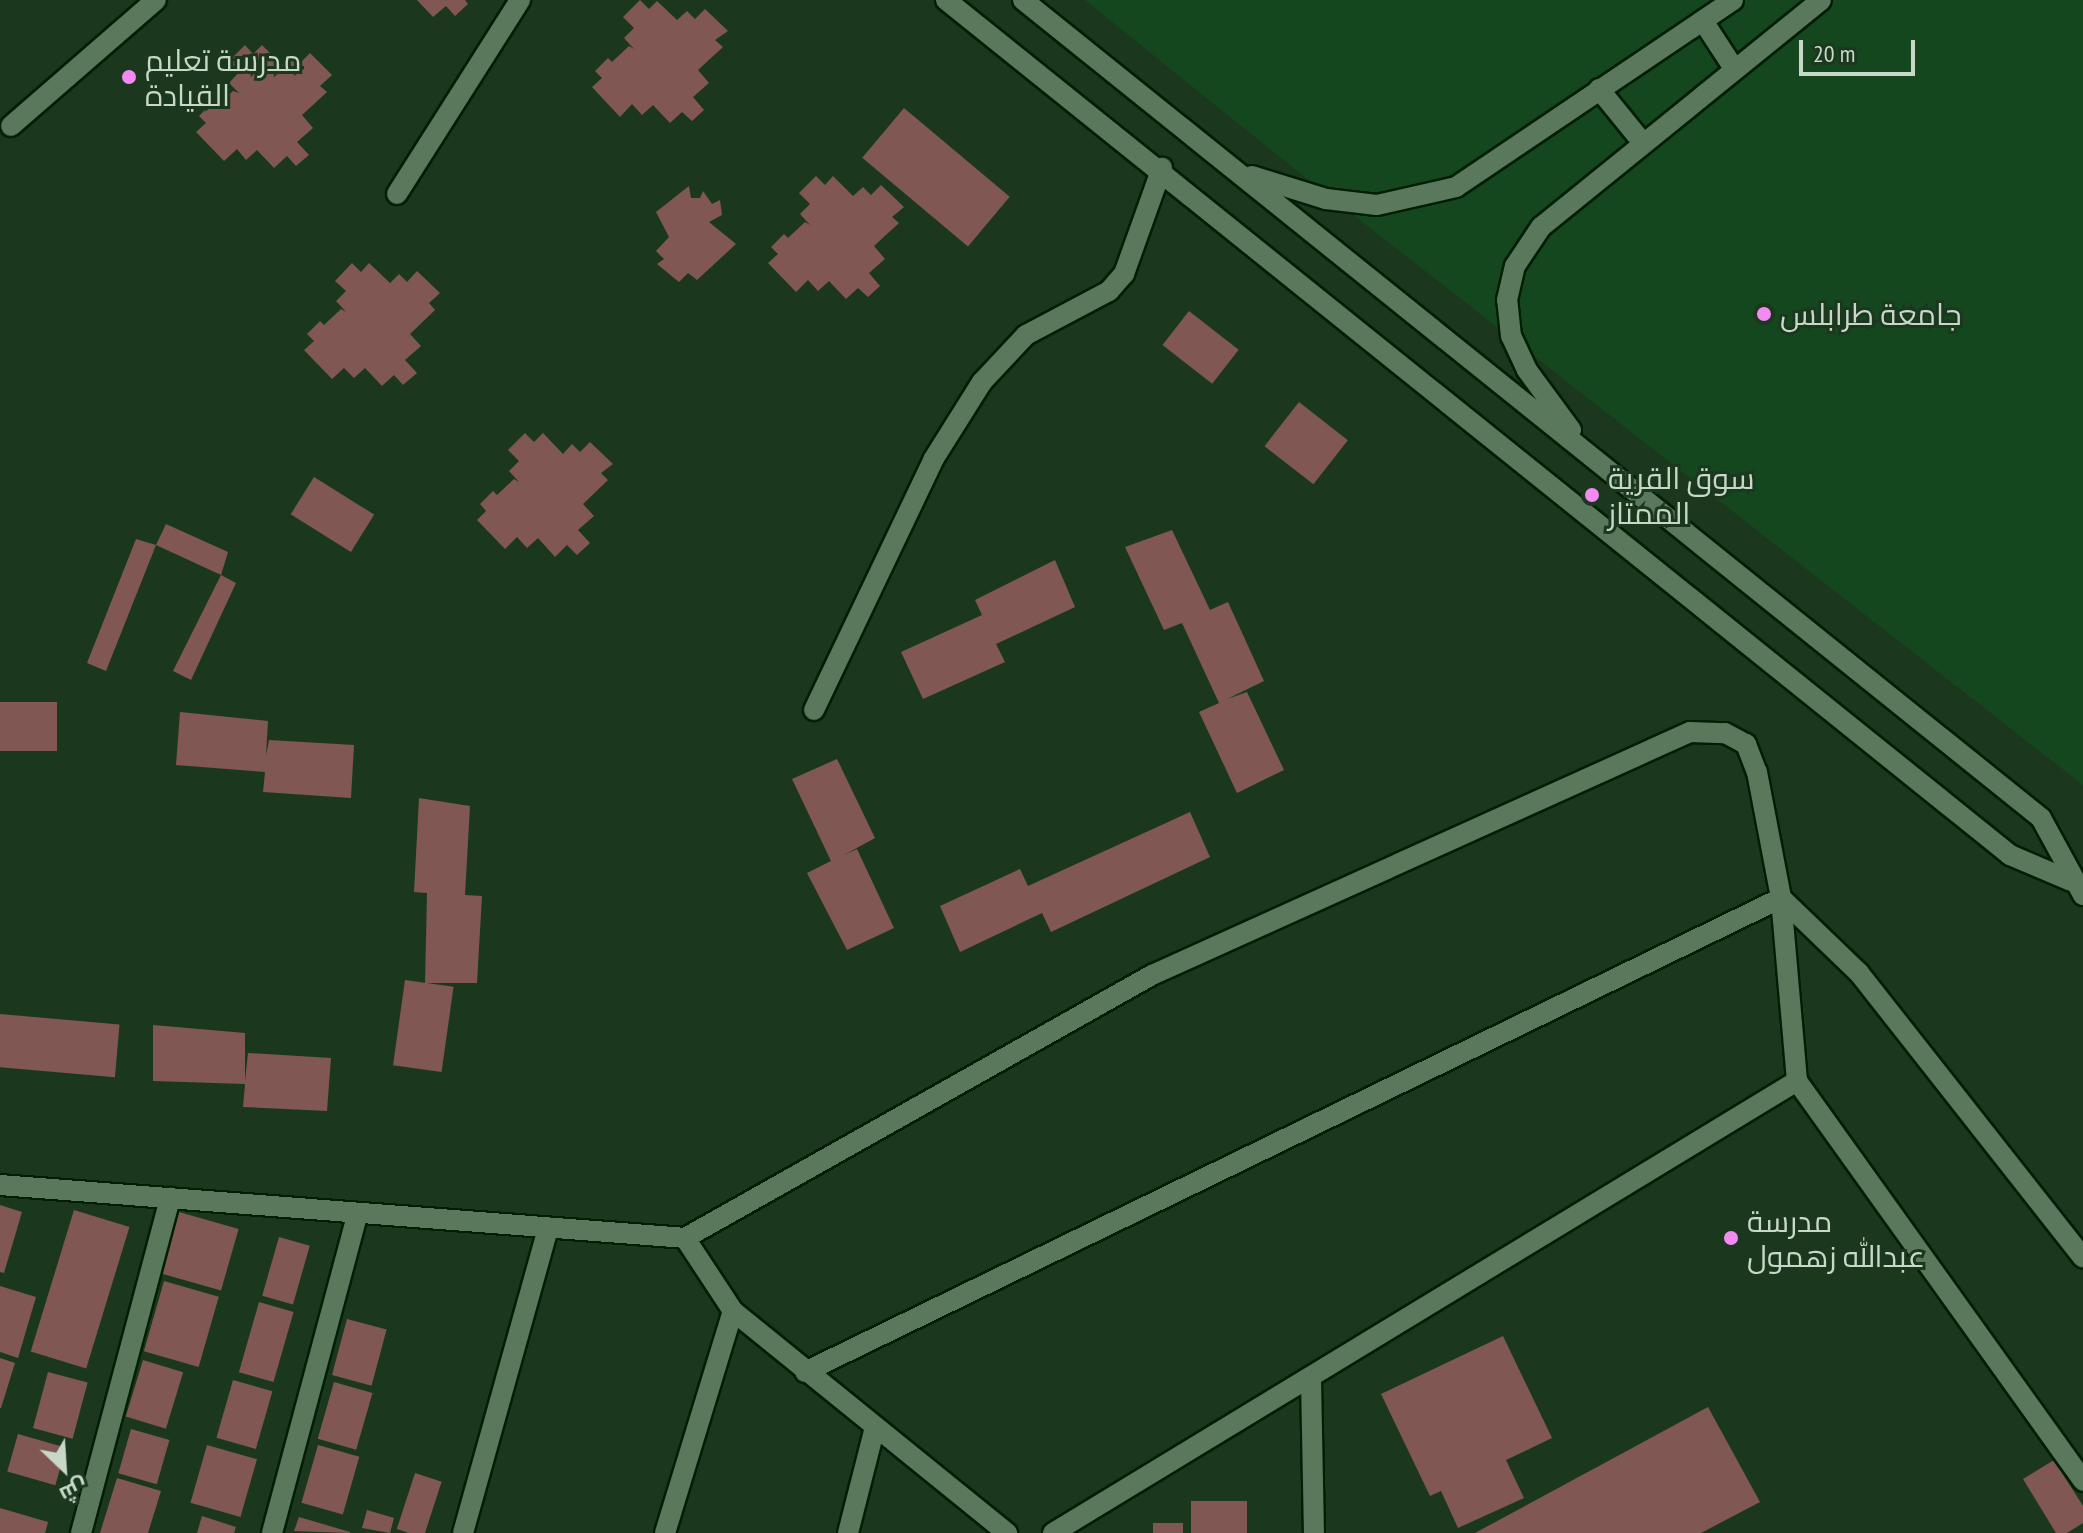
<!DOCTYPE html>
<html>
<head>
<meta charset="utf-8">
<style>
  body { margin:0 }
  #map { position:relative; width:2083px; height:1533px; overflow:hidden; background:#1b381f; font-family:"PT Sans Narrow",Cairo,sans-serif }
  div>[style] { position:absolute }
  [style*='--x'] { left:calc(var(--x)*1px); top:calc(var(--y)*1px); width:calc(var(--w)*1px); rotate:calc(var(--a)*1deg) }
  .green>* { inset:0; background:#14471e }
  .building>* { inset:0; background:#805752; transform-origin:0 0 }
  .roads { filter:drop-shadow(2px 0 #021e07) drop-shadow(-2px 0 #021e07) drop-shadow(0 2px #021e07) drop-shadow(0 -2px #021e07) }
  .minor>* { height:20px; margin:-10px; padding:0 10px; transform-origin:10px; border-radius:10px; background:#59785c }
  .dots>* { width:22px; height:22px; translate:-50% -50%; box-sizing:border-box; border:4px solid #1b381f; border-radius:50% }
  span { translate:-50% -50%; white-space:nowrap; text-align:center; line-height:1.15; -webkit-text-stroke:6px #1b381f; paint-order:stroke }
  .poi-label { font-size:30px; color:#c7d8c8 }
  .left { translate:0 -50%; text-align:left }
  .north { position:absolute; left:24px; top:1429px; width:80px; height:80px; -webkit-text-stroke:6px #1b381f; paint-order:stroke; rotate:155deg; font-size:22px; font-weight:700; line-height:32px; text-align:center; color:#c7d8c8 }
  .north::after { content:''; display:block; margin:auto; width:28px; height:36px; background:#c7d8c8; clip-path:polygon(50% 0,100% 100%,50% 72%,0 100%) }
  .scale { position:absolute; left:1799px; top:40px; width:116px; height:36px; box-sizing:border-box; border:4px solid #c7d8c8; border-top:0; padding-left:10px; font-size:24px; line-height:28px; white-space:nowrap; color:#c7d8c8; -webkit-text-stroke:6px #1b381f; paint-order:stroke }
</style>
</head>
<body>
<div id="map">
  <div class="green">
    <i style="clip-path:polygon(1085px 0,2083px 0,2083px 785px,1296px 170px)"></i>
  </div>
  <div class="building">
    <i style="clip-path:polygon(417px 0,465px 0,468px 4px,455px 16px,446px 6px,433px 17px)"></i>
    <i style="clip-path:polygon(640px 0,649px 9px,657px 1px,677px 20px,687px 11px,695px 19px,705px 9px,728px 31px,715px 40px,723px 47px,698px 70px,709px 83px,693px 97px,704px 110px,692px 121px,682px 112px,670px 123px,653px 105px,642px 115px,632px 104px,620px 117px,592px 87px,602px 78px,595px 71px,608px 58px,612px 62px,629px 46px,634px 49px,624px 38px,634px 28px,623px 17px)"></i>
    <i style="clip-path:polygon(245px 45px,253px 54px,262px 45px,282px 65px,291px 56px,299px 64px,310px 53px,332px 75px,320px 86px,327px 92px,302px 115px,313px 128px,297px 142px,309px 155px,296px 166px,287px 156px,274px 168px,257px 150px,246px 160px,237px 149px,224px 161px,196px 132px,206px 123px,199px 116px,213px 102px,216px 107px,233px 91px,239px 93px,229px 83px,238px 73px,228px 62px)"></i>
    <i style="left:904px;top:108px;width:138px;height:65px;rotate:40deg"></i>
    <i style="clip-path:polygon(816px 176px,825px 185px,833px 176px,853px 196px,863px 187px,871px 195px,881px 185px,904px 207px,892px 217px,899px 223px,874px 246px,885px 259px,869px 273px,880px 286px,868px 297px,858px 288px,846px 299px,829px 281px,818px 291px,808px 280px,796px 292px,768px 263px,778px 254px,771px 247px,784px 234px,788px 238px,805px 222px,810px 225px,800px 214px,810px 204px,799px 193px)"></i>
    <i style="clip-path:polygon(689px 186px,691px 198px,700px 198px,703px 191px,712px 204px,720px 200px,722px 215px,709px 222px,736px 244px,697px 280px,688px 273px,679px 282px,657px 264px,664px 259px,656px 251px,669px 237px,656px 212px)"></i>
    <i style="clip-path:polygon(352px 263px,361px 272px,369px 263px,390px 283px,399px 274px,407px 282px,417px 271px,440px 293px,429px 303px,435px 310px,410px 334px,421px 346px,405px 360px,417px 373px,403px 385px,394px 375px,382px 386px,365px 368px,354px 378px,344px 368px,332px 379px,304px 350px,314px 341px,307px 334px,320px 321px,324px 325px,341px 309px,346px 312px,336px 301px,346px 291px,335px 281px)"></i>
    <i style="left:1189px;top:311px;width:63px;height:43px;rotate:38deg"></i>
    <i style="left:1299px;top:402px;width:62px;height:56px;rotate:38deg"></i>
    <i style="clip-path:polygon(525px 433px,534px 442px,543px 433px,563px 454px,572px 444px,580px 452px,590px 442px,613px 464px,601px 473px,608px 480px,583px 504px,594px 516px,578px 530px,590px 543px,577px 555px,567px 545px,555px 557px,538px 538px,527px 548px,517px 537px,505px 549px,477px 520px,486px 511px,480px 504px,493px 491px,497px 495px,514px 479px,519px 482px,509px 471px,519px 461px,508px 450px)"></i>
    <i style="left:314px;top:477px;width:71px;height:44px;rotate:32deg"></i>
    <i style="clip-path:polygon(166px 524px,228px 552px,221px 575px,156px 545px,106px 671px,87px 663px,136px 539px,156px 545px)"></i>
    <i style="clip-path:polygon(1172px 530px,1210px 610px,1228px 602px,1264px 681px,1227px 699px,1247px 692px,1284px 770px,1237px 793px,1199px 712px,1219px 703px,1182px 623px,1164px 630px,1125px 547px)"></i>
    <i style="clip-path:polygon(1055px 560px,1075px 607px,996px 644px,1005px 662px,923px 699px,901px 652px,982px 615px,975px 600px)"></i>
    <i style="clip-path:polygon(221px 575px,236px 583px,191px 680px,173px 671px)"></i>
    <i style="left:0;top:702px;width:57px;height:49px"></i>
    <i style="clip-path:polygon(180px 712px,268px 721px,266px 756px,269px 740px,354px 745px,351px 798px,263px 792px,265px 772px,176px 765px)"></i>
    <i style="clip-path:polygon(837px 759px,875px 838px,844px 855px,857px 849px,894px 928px,847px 950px,807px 873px,831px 861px,792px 779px)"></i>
    <i style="clip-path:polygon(419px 798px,470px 806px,465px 895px,482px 896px,477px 983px,425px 983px,427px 893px,414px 892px)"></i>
    <i style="clip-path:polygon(1190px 812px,1210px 857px,1051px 932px,1042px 913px,960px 952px,940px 906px,1020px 869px,1028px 886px)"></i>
    <i style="left:405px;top:980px;width:49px;height:86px;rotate:8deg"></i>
    <i style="left:0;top:1014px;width:120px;height:53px;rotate:5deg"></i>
    <i style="clip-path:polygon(153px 1025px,245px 1033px,245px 1081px,248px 1053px,331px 1058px,327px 1111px,243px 1107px,245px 1084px,153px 1081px)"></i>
    <i style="clip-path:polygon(0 1205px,22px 1212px,4px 1273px,0 1272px)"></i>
    <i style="left:74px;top:1210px;width:58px;height:148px;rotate:17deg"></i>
    <i style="left:179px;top:1212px;width:62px;height:64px;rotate:16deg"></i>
    <i style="left:279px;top:1237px;width:32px;height:61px;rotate:16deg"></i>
    <i style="left:164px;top:1281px;width:57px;height:73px;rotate:16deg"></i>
    <i style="clip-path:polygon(0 1286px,36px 1297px,18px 1358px,0 1352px)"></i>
    <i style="left:259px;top:1302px;width:36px;height:73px;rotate:16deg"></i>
    <i style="left:347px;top:1319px;width:41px;height:58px;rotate:15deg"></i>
    <i style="clip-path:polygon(1503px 1336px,1552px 1438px,1506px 1460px,1524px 1498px,1458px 1528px,1441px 1491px,1430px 1496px,1381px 1394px)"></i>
    <i style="clip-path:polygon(0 1358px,15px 1363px,1px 1408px,0 1408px)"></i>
    <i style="left:143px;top:1360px;width:42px;height:59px;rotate:17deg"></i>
    <i style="left:48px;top:1372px;width:41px;height:58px;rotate:15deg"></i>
    <i style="left:233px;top:1380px;width:41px;height:60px;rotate:16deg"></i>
    <i style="left:334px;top:1382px;width:40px;height:59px;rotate:16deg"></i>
    <i style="clip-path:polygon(1708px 1407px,1760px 1502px,1701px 1533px,1475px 1533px)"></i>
    <i style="left:131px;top:1429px;width:40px;height:46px;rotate:16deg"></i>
    <i style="left:18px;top:1434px;width:50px;height:39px;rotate:16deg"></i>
    <i style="left:207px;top:1445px;width:52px;height:60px;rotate:16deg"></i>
    <i style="left:318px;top:1445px;width:43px;height:60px;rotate:16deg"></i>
    <i style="clip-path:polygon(2054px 1460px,2083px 1506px,2083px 1523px,2067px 1533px,2056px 1533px,2023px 1479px)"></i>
    <i style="left:415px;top:1473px;width:28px;height:59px;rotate:18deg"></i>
    <i style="clip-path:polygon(117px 1478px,161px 1491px,148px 1533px,100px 1533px)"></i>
    <i style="left:1247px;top:1501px;width:32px;height:56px;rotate:90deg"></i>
    <i style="clip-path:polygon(0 1508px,48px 1522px,45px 1533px,0 1533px)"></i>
    <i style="clip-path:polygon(367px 1510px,394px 1518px,390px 1533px,362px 1528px)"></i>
    <i style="clip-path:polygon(202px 1516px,236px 1527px,234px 1533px,197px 1533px)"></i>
    <i style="clip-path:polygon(299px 1517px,350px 1532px,350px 1533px,294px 1531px)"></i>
    <i style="left:1153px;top:1523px;width:30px;height:10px"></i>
  </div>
  <div class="roads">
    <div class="minor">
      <i style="--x:946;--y:0;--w:1365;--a:38.78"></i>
      <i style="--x:2010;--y:855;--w:66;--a:23.1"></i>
      <i style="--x:1023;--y:0;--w:1306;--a:38.78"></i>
      <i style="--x:2041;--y:818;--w:88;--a:61.4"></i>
      <i style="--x:1703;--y:21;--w:55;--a:56.9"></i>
      <i style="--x:1599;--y:89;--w:68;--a:50.9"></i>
      <i style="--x:11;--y:126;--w:192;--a:-41"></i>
      <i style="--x:1252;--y:176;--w:77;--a:17.3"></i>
      <i style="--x:1326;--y:199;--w:51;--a:6.7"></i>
      <i style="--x:1377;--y:205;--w:81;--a:-12.8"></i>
      <i style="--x:1456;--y:187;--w:334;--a:-34"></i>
      <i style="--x:397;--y:194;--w:230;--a:-57.6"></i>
      <i style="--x:1571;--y:430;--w:74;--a:-126.3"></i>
      <i style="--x:1527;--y:370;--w:38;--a:-115"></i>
      <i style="--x:1511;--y:336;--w:36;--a:-96"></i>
      <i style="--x:1507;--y:300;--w:35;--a:-77"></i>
      <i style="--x:1515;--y:266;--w:47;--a:-56.3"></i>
      <i style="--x:1541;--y:227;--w:360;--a:-39"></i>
      <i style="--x:814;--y:710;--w:277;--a:-64.5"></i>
      <i style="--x:933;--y:460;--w:92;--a:-57.9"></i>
      <i style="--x:982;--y:382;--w:64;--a:-46.9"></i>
      <i style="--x:1026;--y:335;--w:94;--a:-27.9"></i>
      <i style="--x:1109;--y:291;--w:23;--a:-49"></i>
      <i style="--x:1124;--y:274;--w:113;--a:-70.3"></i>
      <i style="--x:0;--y:1185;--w:687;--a:4.42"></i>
      <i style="--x:685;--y:1238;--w:536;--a:-29.39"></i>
      <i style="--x:1152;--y:975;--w:590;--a:-24.31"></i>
      <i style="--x:1690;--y:732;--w:35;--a:2"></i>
      <i style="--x:1725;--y:733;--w:24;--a:28"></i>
      <i style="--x:1746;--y:744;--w:30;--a:69"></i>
      <i style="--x:1757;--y:772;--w:128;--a:79.2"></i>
      <i style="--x:1781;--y:898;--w:184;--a:85"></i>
      <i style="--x:1797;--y:1081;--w:492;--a:54.4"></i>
      <i style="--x:685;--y:1238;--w:87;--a:56.7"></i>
      <i style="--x:733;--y:1311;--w:353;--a:39"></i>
      <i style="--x:805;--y:1372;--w:1085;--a:-25.9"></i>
      <i style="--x:1781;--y:898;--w:108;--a:43.9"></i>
      <i style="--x:1859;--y:973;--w:362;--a:51.8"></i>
      <i style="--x:1311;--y:1379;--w:154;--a:88.9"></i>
      <i style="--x:81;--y:1533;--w:347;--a:-75.1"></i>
      <i style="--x:272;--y:1533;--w:331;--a:-75"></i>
      <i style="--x:463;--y:1533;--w:317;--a:-74.4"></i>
      <i style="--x:665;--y:1533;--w:232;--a:-73"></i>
      <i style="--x:848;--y:1533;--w:109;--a:-75.7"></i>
      <i style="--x:1053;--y:1533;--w:871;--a:-31.28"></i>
    </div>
  </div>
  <div class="dots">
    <i style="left:129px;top:77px;background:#f38af2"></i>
    <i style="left:1764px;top:314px;background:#f38af2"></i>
    <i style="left:1592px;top:495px;background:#f38af2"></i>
    <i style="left:1731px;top:1238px;background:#f38af2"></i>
  </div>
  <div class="poi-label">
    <span class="left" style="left:145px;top:77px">مدرسة تعليم<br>القيادة</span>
    <span class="left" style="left:1780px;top:314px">جامعة طرابلس</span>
    <span class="left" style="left:1608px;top:495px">سوق القرية<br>الممتاز</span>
    <span class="left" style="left:1747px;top:1238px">مدرسة<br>عبدالله زهمول</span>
  </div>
  <div class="north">ش</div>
  <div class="scale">20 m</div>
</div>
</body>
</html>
